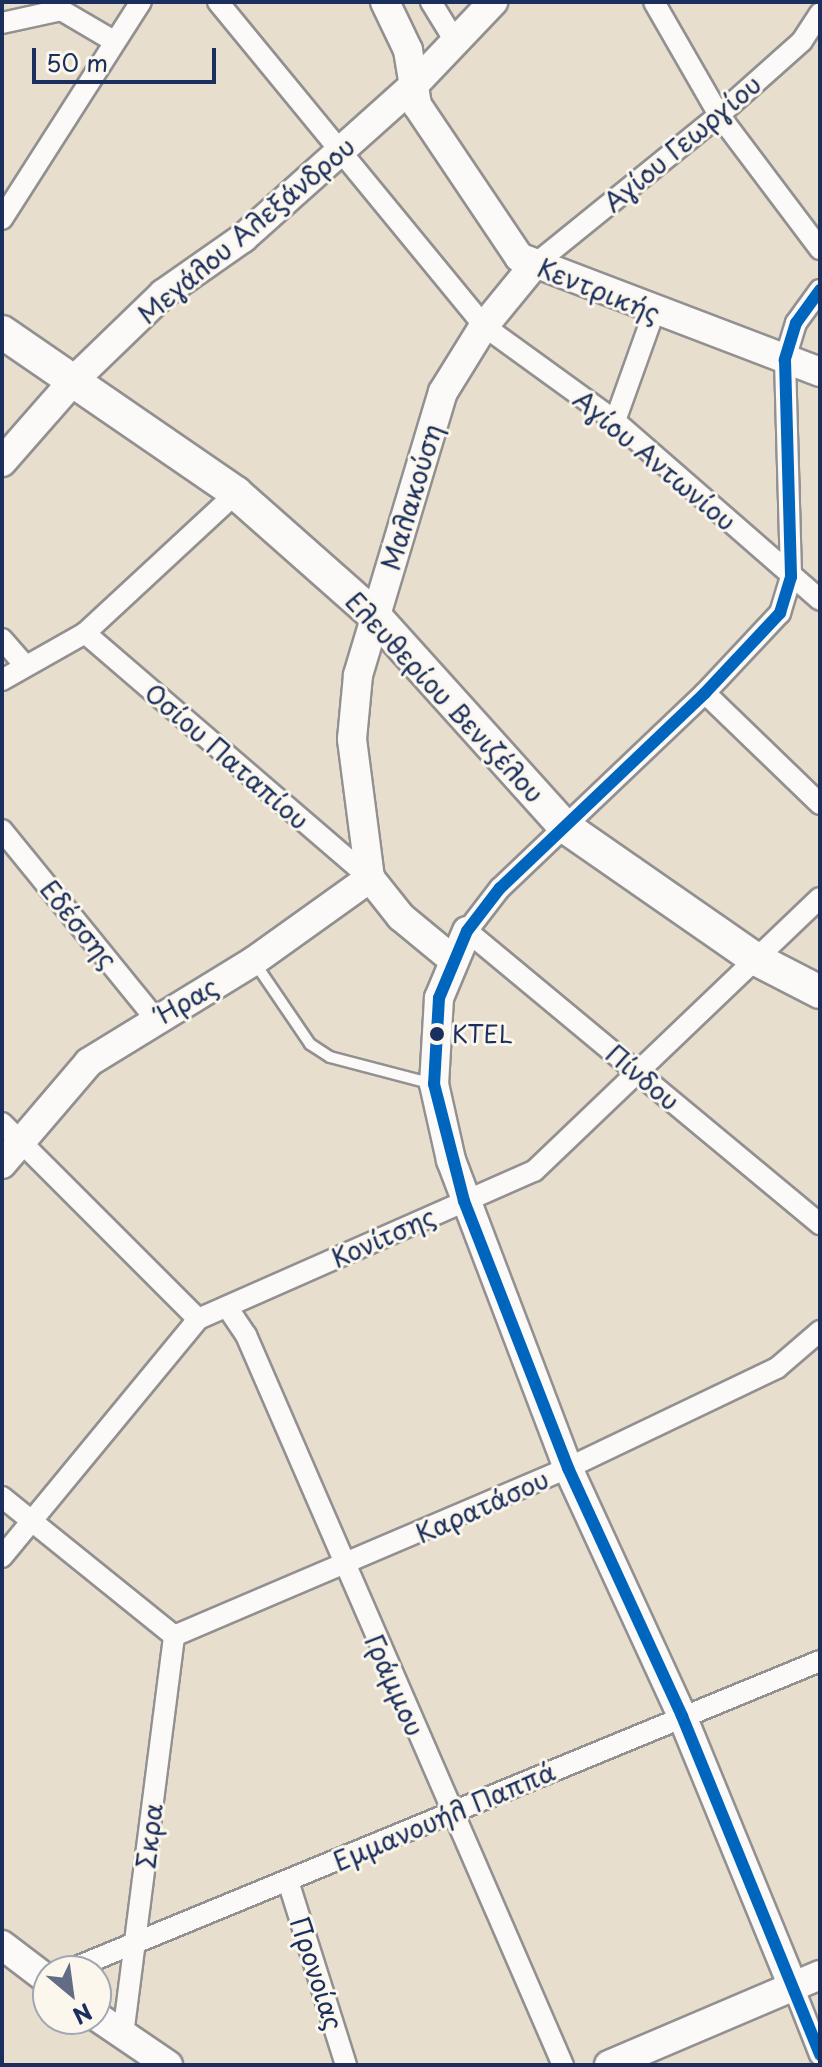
<!DOCTYPE html>
<html>
<head>
<meta charset="utf-8">
<style>
  body { margin:0 }
  #map { position:relative; width:822px; height:2067px; overflow:hidden; background:#e8dece; font-family:"Playpen Sans",sans-serif }
  div>[style] { position:absolute }
  [style*='--x'] { left:calc(var(--x)*1px); top:calc(var(--y)*1px); width:calc(var(--w)*1px); rotate:calc(var(--a)*1deg) }
  .roads { filter:drop-shadow(2px 0 #929090) drop-shadow(-2px 0 #929090) drop-shadow(0 2px #929090) drop-shadow(0 -2px #929090) }
  .lane>* { height:10px; margin:-5px; padding:0 5px; transform-origin:5px; border-radius:5px; background:#fcfaf8 }
  .street>* { height:20px; margin:-10px; padding:0 10px; transform-origin:10px; border-radius:10px; background:#fcfaf8 }
  .secondary>* { height:28px; margin:-14px; padding:0 14px; transform-origin:14px; border-radius:14px; background:#fcfaf8 }
  .primary>* { height:32px; margin:-16px; padding:0 16px; transform-origin:16px; border-radius:16px; background:#fcfaf8 }
  .bus-1>* { height:12px; margin:-6px; padding:0 6px; transform-origin:6px; border-radius:6px; background:#0065bd }
  .dots>* { width:22px; height:22px; translate:-50% -50%; box-sizing:border-box; border:4px solid #fbf7ec; border-radius:50% }
  span { translate:-50% -50%; white-space:nowrap; text-align:center; line-height:1.15; -webkit-text-stroke:6px #fbf7ec; paint-order:stroke }
  .bus-label { font-size:24px; color:#1b2f5e }
  .left { translate:0 -50%; text-align:left }
  .street-label { font-size:26px; color:#1b2f5e }
  .frame { position:absolute; inset:0; border:4px solid #1b2f5e; pointer-events:none }
  .north { position:absolute; left:32px; top:1955px; width:80px; height:80px; box-sizing:border-box; background:#fbf7ec; border:2px solid #a1a7b3; border-radius:50%; rotate:151deg; font-size:22px; font-weight:700; line-height:32px; text-align:center; color:#1b2f5e }
  .north::after { content:''; display:block; margin:auto; width:28px; height:36px; background:#636c85; clip-path:polygon(50% 0,100% 100%,50% 72%,0 100%) }
  .scale { position:absolute; left:32px; top:48px; width:184px; height:36px; box-sizing:border-box; border:4px solid #1b2f5e; border-top:0; padding-left:10px; font-size:24px; line-height:28px; white-space:nowrap; color:#1b2f5e; -webkit-text-stroke:6px #fbf7ec; paint-order:stroke }
</style>
</head>
<body>
<div id="map">
  <div class="roads">
    <div class="lane">
      <i style="--x:255;--y:963;--w:98;--a:55.8"></i>
      <i style="--x:310;--y:1044;--w:24;--a:33"></i>
      <i style="--x:330;--y:1057;--w:106;--a:14.7"></i>
    </div>
    <div class="street">
      <i style="--x:218;--y:2;--w:419;--a:50.6"></i>
      <i style="--x:484;--y:326;--w:162;--a:35.9"></i>
      <i style="--x:615;--y:421;--w:272;--a:41.1"></i>
      <i style="--x:431;--y:2;--w:46;--a:58.4"></i>
      <i style="--x:654;--y:2;--w:130;--a:60.1"></i>
      <i style="--x:719;--y:115;--w:168;--a:53"></i>
      <i style="--x:2;--y:23;--w:60;--a:-12.4"></i>
      <i style="--x:61;--y:10;--w:59;--a:30.5"></i>
      <i style="--x:2;--y:219;--w:258;--a:-57.4"></i>
      <i style="--x:534;--y:265;--w:238;--a:-39"></i>
      <i style="--x:719;--y:115;--w:111;--a:-41.7"></i>
      <i style="--x:802;--y:41;--w:33;--a:-57"></i>
      <i style="--x:820;--y:290;--w:41;--a:126"></i>
      <i style="--x:796;--y:323;--w:39;--a:107"></i>
      <i style="--x:785;--y:360;--w:217;--a:88.4"></i>
      <i style="--x:791;--y:577;--w:38;--a:107"></i>
      <i style="--x:780;--y:613;--w:110;--a:133.2"></i>
      <i style="--x:705;--y:693;--w:283;--a:136.4"></i>
      <i style="--x:500;--y:888;--w:54;--a:127.5"></i>
      <i style="--x:467;--y:931;--w:459;--a:39.7"></i>
      <i style="--x:615;--y:421;--w:116;--a:-70.3"></i>
      <i style="--x:85;--y:633;--w:376;--a:40.7"></i>
      <i style="--x:2;--y:639;--w:32;--a:49"></i>
      <i style="--x:2;--y:680;--w:95;--a:-29.5"></i>
      <i style="--x:85;--y:633;--w:206;--a:-42.8"></i>
      <i style="--x:705;--y:693;--w:160;--a:44"></i>
      <i style="--x:2;--y:830;--w:242;--a:50.9"></i>
      <i style="--x:2;--y:1123;--w:277;--a:45"></i>
      <i style="--x:227;--y:1307;--w:34;--a:56"></i>
      <i style="--x:246;--y:1335;--w:796;--a:66.53"></i>
      <i style="--x:2;--y:1497;--w:221;--a:38.9"></i>
      <i style="--x:2;--y:1557;--w:308;--a:-50.5"></i>
      <i style="--x:198;--y:1319;--w:367;--a:-23.8"></i>
      <i style="--x:534;--y:1171;--w:395;--a:-43.7"></i>
      <i style="--x:174;--y:1636;--w:428;--a:-23.1"></i>
      <i style="--x:568;--y:1468;--w:232;--a:-25.6"></i>
      <i style="--x:777;--y:1368;--w:57;--a:-40.7"></i>
      <i style="--x:288;--y:1881;--w:193;--a:72.5"></i>
      <i style="--x:67;--y:1971;--w:814;--a:-22.38"></i>
      <i style="--x:793;--y:1986;--w:74;--a:68.6"></i>
      <i style="--x:123;--y:2035;--w:402;--a:-82.7"></i>
    </div>
    <div class="secondary">
      <i style="--x:385;--y:2;--w:53;--a:64.4"></i>
      <i style="--x:408;--y:50;--w:56;--a:80.7"></i>
      <i style="--x:417;--y:105;--w:183;--a:56.1"></i>
      <i style="--x:519;--y:257;--w:322;--a:20.9"></i>
      <i style="--x:2;--y:462;--w:106;--a:-48.8"></i>
      <i style="--x:72;--y:382;--w:127;--a:-44"></i>
      <i style="--x:163;--y:294;--w:98;--a:-35"></i>
      <i style="--x:243;--y:238;--w:229;--a:-41.8"></i>
      <i style="--x:414;--y:85;--w:115;--a:-46.4"></i>
      <i style="--x:467;--y:931;--w:73;--a:112.7"></i>
      <i style="--x:439;--y:998;--w:86;--a:93.3"></i>
      <i style="--x:434;--y:1084;--w:78;--a:77.4"></i>
      <i style="--x:451;--y:1160;--w:329;--a:69.2"></i>
      <i style="--x:568;--y:1468;--w:273;--a:65.3"></i>
      <i style="--x:682;--y:1716;--w:292;--a:67.7"></i>
      <i style="--x:452;--y:959;--w:66;--a:-140.5"></i>
      <i style="--x:401;--y:917;--w:50;--a:-128.5"></i>
      <i style="--x:370;--y:878;--w:140;--a:-97.4"></i>
      <i style="--x:352;--y:739;--w:64;--a:-84.6"></i>
      <i style="--x:358;--y:675;--w:295;--a:-73.3"></i>
      <i style="--x:443;--y:392;--w:78;--a:-58.2"></i>
      <i style="--x:484;--y:326;--w:79;--a:-50.7"></i>
      <i style="--x:2;--y:1164;--w:134;--a:-49.5"></i>
      <i style="--x:89;--y:1062;--w:193;--a:-31.5"></i>
      <i style="--x:254;--y:961;--w:143;--a:-35.6"></i>
      <i style="--x:2;--y:1945;--w:58;--a:37.3"></i>
      <i style="--x:96;--y:2016;--w:87;--a:34.2"></i>
      <i style="--x:609;--y:2065;--w:229;--a:-23.1"></i>
    </div>
    <div class="primary">
      <i style="--x:2;--y:332;--w:284;--a:34.5"></i>
      <i style="--x:236;--y:493;--w:184;--a:41.5"></i>
      <i style="--x:374;--y:615;--w:284;--a:48"></i>
      <i style="--x:564;--y:826;--w:231;--a:34.8"></i>
      <i style="--x:754;--y:958;--w:74;--a:27.3"></i>
    </div>
  </div>
  <div class="bus-1">
    <i style="--x:820;--y:290;--w:41;--a:126"></i>
    <i style="--x:796;--y:323;--w:39;--a:107"></i>
    <i style="--x:785;--y:360;--w:217;--a:88.4"></i>
    <i style="--x:791;--y:577;--w:38;--a:107"></i>
    <i style="--x:780;--y:613;--w:110;--a:133.2"></i>
    <i style="--x:705;--y:693;--w:283;--a:136.4"></i>
    <i style="--x:500;--y:888;--w:54;--a:127.5"></i>
    <i style="--x:467;--y:931;--w:73;--a:112.7"></i>
    <i style="--x:439;--y:998;--w:86;--a:93.3"></i>
    <i style="--x:434;--y:1084;--w:121;--a:75.6"></i>
    <i style="--x:464;--y:1201;--w:287;--a:68.7"></i>
    <i style="--x:568;--y:1468;--w:273;--a:65.3"></i>
    <i style="--x:682;--y:1716;--w:366;--a:67.8"></i>
  </div>
  <div class="dots">
    <i style="left:437px;top:1034px;background:#1b2f5e"></i>
  </div>
  <div class="bus-label">
    <span class="left" style="left:452px;top:1034px">KTEL</span>
  </div>
  <div class="street-label">
    <span style="left:682px;top:143px;rotate:-40deg">Αγίου Γεωργίου</span>
    <span style="left:246px;top:230px;rotate:-40deg">Μεγάλου Αλεξάνδρου</span>
    <span style="left:599px;top:290px;rotate:22deg">Κεντρικής</span>
    <span style="left:655px;top:460px;rotate:40deg">Αγίου Αντωνίου</span>
    <span style="left:411px;top:497px;rotate:-73deg">Μαλακούση</span>
    <span style="left:445px;top:697px;rotate:47deg">Ελευθερίου Βενιζέλου</span>
    <span style="left:227px;top:756px;rotate:41deg">Οσίου Παταπίου</span>
    <span style="left:79px;top:924px;rotate:51deg">Εδέσσης</span>
    <span style="left:187px;top:1000px;rotate:-30deg">Ήρας</span>
    <span style="left:643px;top:1077px;rotate:40deg">Πίνδου</span>
    <span style="left:383px;top:1237px;rotate:-24deg">Κονίτσης</span>
    <span style="left:482px;top:1506px;rotate:-24deg">Καρατάσου</span>
    <span style="left:395px;top:1685px;rotate:66deg">Γράμμου</span>
    <span style="left:444px;top:1816px;rotate:-23deg">Εμμανουήλ Παππά</span>
    <span style="left:149px;top:1836px;rotate:-83deg">Σκρα</span>
    <span style="left:317px;top:1973px;rotate:72deg">Προνοίας</span>
  </div>
  <div class="frame"></div>
  <div class="north">N</div>
  <div class="scale">50 m</div>
</div>
</body>
</html>
